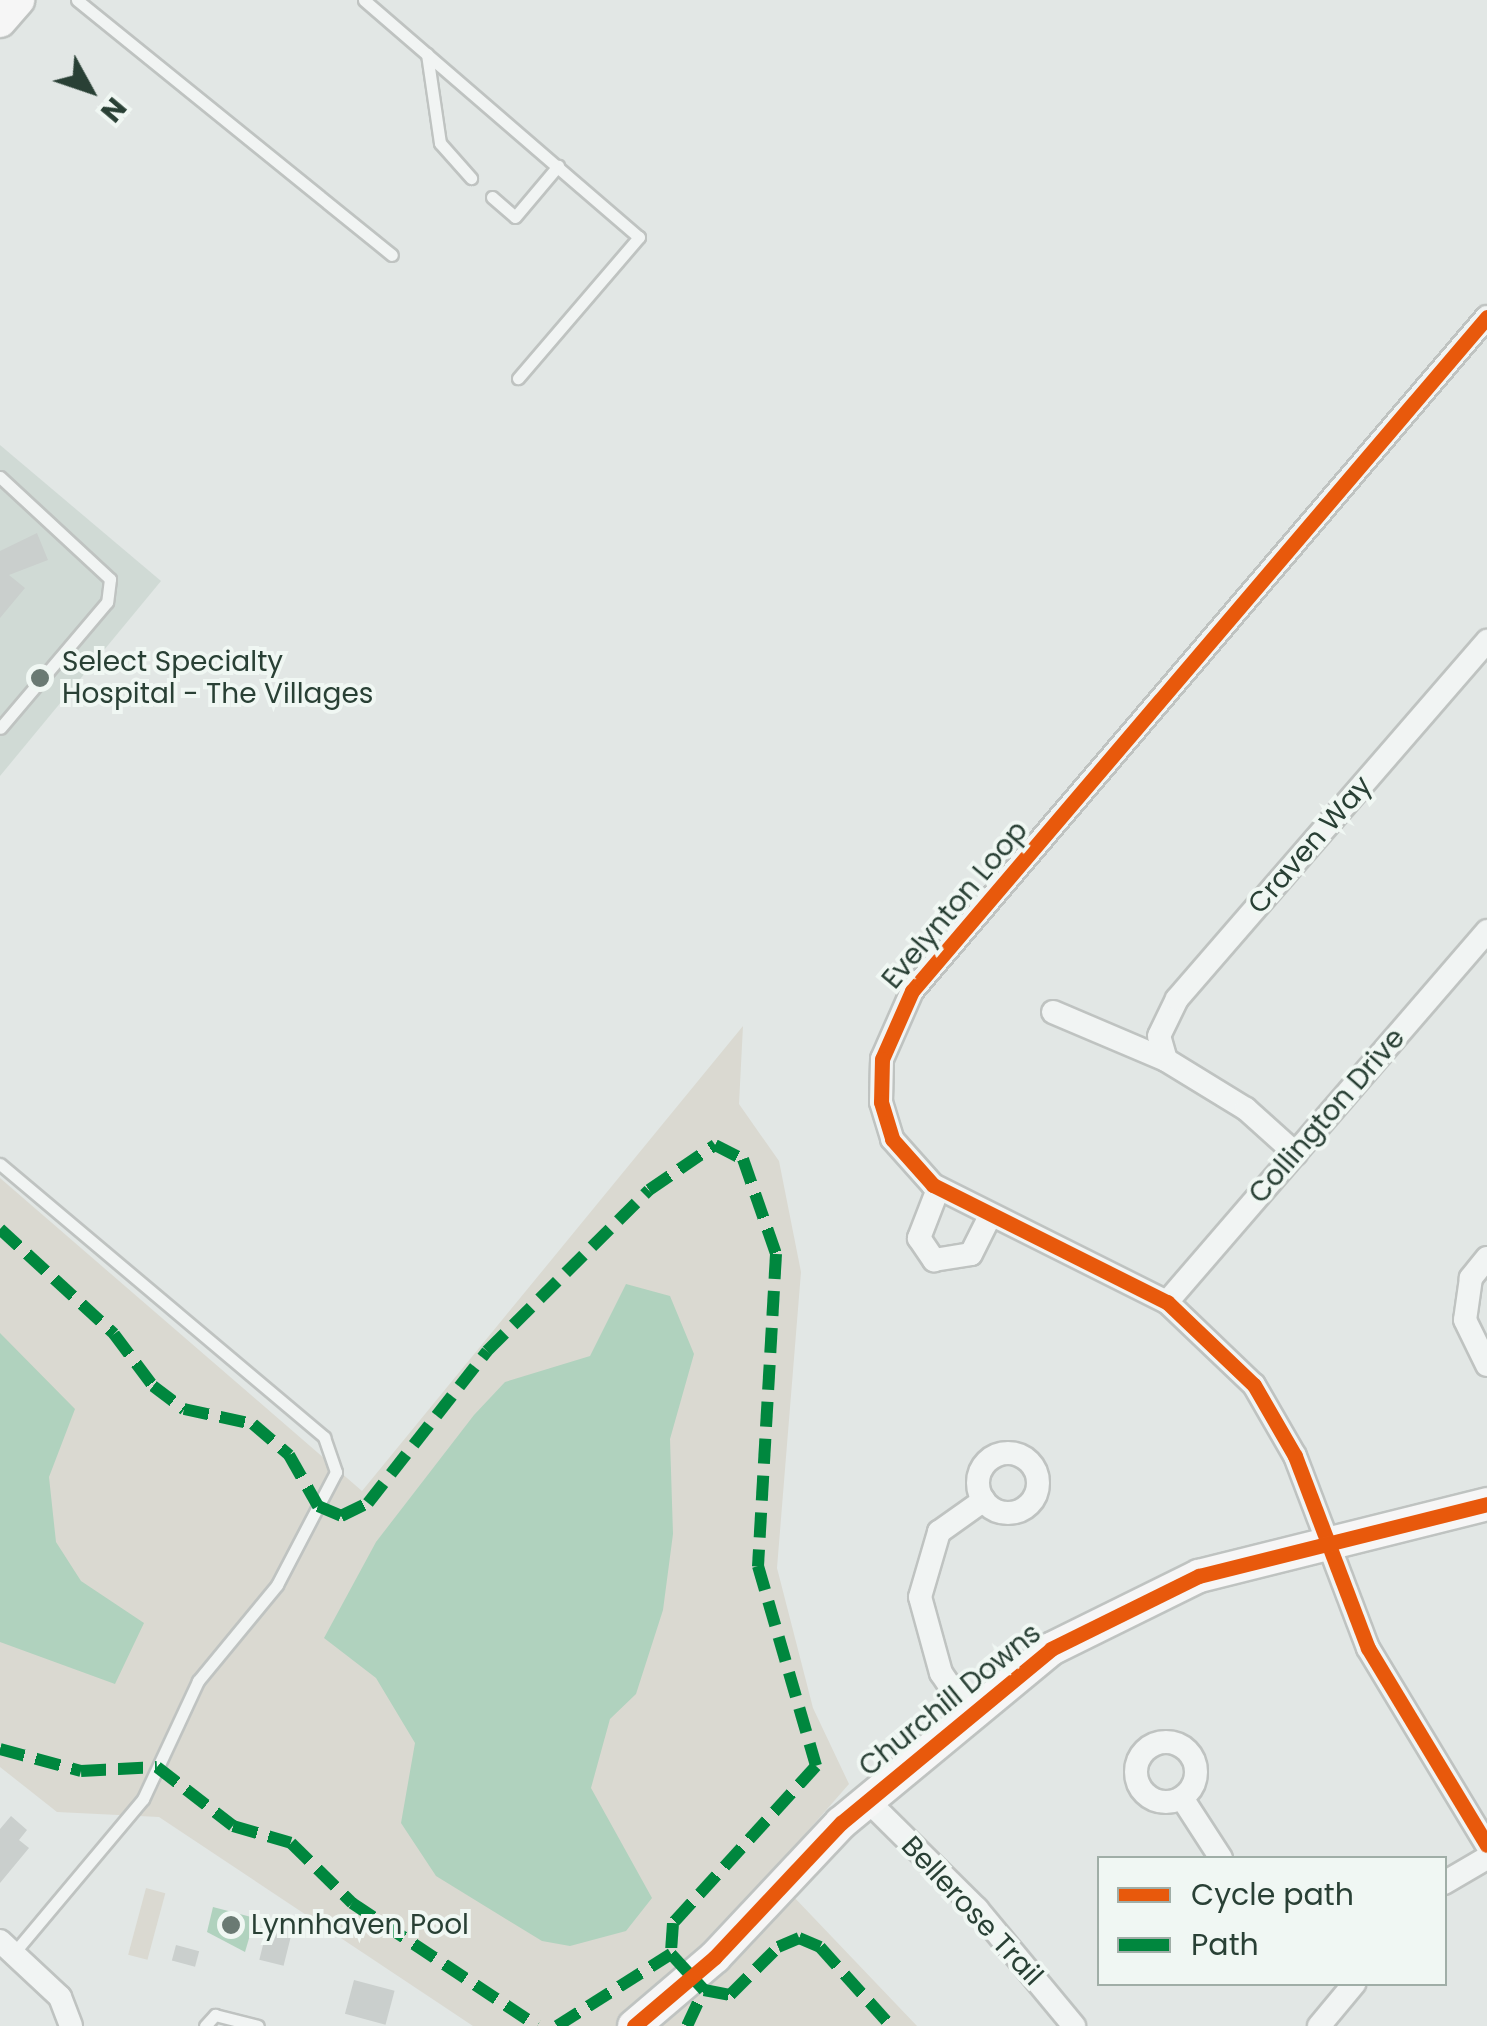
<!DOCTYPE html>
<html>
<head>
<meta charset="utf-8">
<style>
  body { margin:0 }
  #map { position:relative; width:1487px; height:2026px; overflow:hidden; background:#e2e7e5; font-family:Poppins,sans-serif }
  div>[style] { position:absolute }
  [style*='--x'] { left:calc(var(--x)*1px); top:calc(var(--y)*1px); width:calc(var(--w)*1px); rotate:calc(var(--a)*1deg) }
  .built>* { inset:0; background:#d0dad5 }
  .green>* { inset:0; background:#dad9d1; transform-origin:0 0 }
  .water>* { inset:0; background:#b0d2be }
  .building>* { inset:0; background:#cacfcd; transform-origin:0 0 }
  .roads { filter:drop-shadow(2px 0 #bfc3c1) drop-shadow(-2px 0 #bfc3c1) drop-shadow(0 2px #bfc3c1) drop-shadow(0 -2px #bfc3c1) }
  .lane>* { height:11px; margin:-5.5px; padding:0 5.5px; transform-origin:5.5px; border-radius:5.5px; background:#f1f4f3 }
  .street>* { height:22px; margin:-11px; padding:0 11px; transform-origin:11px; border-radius:11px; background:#f1f4f3 }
  .street>.ring { margin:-11px; padding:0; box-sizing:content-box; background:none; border:22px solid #f1f4f3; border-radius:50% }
  .secondary>* { height:32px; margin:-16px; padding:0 16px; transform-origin:16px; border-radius:16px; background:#f6f6f6 }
  .quiet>* { height:12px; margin-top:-6px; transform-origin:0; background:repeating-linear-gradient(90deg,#00873e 0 25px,transparent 0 37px) }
  .cycleway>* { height:15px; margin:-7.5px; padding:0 7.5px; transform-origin:7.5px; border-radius:7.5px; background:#e8590c }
  .dots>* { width:28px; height:28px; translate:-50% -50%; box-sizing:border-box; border:5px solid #f0f7f3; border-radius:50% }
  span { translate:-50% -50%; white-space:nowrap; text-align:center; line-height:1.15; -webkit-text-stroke:8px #f0f7f3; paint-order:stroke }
  .poi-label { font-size:28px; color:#294035 }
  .left { translate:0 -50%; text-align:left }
  .street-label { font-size:28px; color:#294035 }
  .legend { position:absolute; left:1097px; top:1856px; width:350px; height:130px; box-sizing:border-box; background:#f0f7f3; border:2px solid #a0aea7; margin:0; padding:12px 18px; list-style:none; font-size:30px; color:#294035 }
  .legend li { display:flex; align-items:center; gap:20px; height:50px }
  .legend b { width:50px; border:2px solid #a0aea7 }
  .north { position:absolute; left:40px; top:40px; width:100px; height:100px; -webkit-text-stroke:8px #f0f7f3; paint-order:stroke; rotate:130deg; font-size:28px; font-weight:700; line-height:40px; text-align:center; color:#294035 }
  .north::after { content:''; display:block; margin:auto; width:35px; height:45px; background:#294035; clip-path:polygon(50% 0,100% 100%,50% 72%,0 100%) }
</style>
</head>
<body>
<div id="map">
  <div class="built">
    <i style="clip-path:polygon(0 445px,161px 581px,0 776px)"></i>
  </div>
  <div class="green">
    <i style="clip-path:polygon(743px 1026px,739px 1104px,779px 1161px,801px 1272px,777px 1568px,813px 1708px,849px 1784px,771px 1873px,917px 2026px,473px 2026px,159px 1817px,57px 1812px,0 1767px,0 1178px,362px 1491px)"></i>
    <i style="left:146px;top:1888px;width:20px;height:69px;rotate:15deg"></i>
  </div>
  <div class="water">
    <i style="clip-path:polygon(626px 1284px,670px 1296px,694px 1354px,670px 1439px,673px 1534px,663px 1610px,636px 1694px,610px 1719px,591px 1788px,652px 1898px,626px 1931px,570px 1946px,542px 1941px,436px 1876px,401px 1823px,415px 1743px,376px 1678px,324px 1638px,376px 1542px,474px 1415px,505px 1382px,590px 1356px)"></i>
    <i style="clip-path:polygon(0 1333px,75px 1409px,49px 1477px,56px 1542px,81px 1581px,144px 1623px,115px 1684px,0 1642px)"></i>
    <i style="clip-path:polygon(213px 1907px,255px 1918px,245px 1952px,207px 1932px)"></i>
  </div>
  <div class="building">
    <i style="clip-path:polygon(37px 533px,48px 560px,9px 575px,25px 588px,0 618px,0 551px)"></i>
    <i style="clip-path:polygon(11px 1816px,27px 1830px,19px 1840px,29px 1848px,0 1883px,0 1829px)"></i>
    <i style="left:269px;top:1921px;width:25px;height:40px;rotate:14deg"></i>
    <i style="left:176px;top:1945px;width:24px;height:16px;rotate:15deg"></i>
    <i style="left:354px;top:1980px;width:42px;height:35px;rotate:15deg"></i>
  </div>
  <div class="roads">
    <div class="lane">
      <i style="--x:77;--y:0;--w:405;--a:39"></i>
      <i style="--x:364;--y:0;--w:363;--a:40.8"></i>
      <i style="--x:639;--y:237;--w:186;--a:130.6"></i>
      <i style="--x:427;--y:54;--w:90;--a:81.7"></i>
      <i style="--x:440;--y:143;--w:47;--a:48.5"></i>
      <i style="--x:492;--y:197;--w:30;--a:41"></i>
      <i style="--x:515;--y:217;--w:67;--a:-49.9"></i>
      <i style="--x:0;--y:477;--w:150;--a:42.8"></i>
      <i style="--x:110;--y:579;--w:23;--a:97"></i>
      <i style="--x:107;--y:602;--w:165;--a:130.3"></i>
      <i style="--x:0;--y:1164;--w:424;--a:40.1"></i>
      <i style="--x:324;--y:1437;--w:37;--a:71"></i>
      <i style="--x:336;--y:1472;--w:127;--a:117.6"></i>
      <i style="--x:277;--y:1585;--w:124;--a:129.5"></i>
      <i style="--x:198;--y:1681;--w:130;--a:115"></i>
      <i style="--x:143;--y:1799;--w:201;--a:130"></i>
      <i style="--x:205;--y:2026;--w:15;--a:-48"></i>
      <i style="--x:215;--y:2015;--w:44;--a:14.3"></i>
    </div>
    <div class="street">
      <i style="--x:1487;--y:317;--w:886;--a:130.47"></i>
      <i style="--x:912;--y:991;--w:74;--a:113.8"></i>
      <i style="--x:882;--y:1059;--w:43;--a:91.3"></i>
      <i style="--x:881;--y:1102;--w:39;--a:73"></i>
      <i style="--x:892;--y:1139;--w:62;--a:48.3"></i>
      <i style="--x:933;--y:1185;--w:262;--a:26.6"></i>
      <i style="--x:1167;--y:1302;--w:120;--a:43.7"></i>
      <i style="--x:1254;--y:1385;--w:82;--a:60"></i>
      <i style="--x:1295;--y:1456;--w:205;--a:69.2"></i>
      <i style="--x:1368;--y:1648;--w:230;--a:58.9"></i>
      <i style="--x:1053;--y:1012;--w:123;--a:23"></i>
      <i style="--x:1166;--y:1060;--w:94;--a:31.5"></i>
      <i style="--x:1246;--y:1109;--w:67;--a:42"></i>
      <i style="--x:1166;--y:1060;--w:25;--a:-106"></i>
      <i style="--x:1159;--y:1036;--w:41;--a:-64.1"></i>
      <i style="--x:1177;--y:999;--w:474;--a:-49.1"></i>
      <i style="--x:938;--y:1189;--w:53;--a:111.2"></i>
      <i style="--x:919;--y:1238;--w:27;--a:56"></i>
      <i style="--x:934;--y:1260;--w:37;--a:-9"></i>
      <i style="--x:971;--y:1254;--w:42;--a:-63.4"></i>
      <i style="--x:1487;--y:1258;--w:26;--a:129"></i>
      <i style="--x:1471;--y:1278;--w:42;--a:98.1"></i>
      <i style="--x:1465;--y:1320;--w:50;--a:63.9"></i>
      <i style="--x:1167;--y:1302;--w:490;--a:-49.2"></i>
      <i class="ring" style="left:978px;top:1453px;width:38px;height:38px"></i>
      <i style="--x:968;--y:1713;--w:48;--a:-124"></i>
      <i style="--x:941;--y:1673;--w:79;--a:-105.4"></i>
      <i style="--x:920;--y:1597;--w:68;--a:-73.7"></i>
      <i style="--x:939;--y:1532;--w:55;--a:-35.4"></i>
      <i class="ring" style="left:1136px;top:1742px;width:38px;height:38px"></i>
      <i style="--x:1182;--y:1798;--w:72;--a:57"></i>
      <i style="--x:867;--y:1800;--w:155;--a:44.7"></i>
      <i style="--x:977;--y:1909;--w:152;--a:50.3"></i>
      <i style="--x:1444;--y:1883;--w:50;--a:-30.2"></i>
      <i style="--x:0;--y:1941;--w:82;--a:43"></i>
      <i style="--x:60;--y:1997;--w:31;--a:69"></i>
      <i style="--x:1319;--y:2026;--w:55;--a:-50.2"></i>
    </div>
    <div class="secondary">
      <i style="--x:0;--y:21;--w:28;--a:-49"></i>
      <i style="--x:634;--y:2026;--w:106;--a:-40.4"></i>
      <i style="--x:715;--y:1957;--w:184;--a:-46.8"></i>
      <i style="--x:841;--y:1823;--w:273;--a:-39.6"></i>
      <i style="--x:1051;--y:1649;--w:165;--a:-26.3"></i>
      <i style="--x:1199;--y:1576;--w:297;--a:-14"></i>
    </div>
  </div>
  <div class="quiet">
    <i style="--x:0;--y:1229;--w:155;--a:42.6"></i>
    <i style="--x:114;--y:1334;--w:65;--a:53.1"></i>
    <i style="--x:153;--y:1386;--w:39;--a:37"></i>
    <i style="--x:184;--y:1409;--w:71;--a:12.3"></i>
    <i style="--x:253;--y:1424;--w:48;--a:40.7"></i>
    <i style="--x:289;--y:1455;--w:59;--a:60.4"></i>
    <i style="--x:318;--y:1506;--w:25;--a:23"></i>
    <i style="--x:341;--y:1516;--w:30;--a:-26"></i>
    <i style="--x:368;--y:1503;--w:193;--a:-51.9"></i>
    <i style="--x:487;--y:1351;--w:228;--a:-44.8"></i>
    <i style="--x:649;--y:1190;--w:80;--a:-34.3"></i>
    <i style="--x:715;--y:1145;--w:31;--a:27"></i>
    <i style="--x:743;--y:1159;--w:101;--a:70.8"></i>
    <i style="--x:776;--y:1254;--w:313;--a:93.3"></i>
    <i style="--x:758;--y:1566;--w:208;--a:73.8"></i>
    <i style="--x:816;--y:1766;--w:212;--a:132.3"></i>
    <i style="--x:673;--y:1923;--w:31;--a:94"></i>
    <i style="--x:671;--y:1954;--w:49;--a:47.5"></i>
    <i style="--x:0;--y:1749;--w:84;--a:15.2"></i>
    <i style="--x:81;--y:1771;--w:76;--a:-3"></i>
    <i style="--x:157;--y:1767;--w:96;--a:37.8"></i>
    <i style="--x:233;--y:1826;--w:60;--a:16.3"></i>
    <i style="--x:291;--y:1843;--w:86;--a:44.5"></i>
    <i style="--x:352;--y:1903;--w:222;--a:33.6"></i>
    <i style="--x:557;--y:2026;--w:135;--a:-32.3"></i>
    <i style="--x:687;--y:2026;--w:40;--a:-65"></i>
    <i style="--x:704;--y:1990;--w:26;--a:11"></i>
    <i style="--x:730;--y:1995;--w:68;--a:-45"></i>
    <i style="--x:778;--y:1947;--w:23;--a:-23"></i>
    <i style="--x:799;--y:1938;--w:23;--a:23"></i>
    <i style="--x:820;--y:1947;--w:106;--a:48.1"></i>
  </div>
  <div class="cycleway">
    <i style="--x:1487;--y:317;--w:886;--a:130.47"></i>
    <i style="--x:912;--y:991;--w:74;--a:113.8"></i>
    <i style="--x:882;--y:1059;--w:43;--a:91.3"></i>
    <i style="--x:881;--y:1102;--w:39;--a:73"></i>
    <i style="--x:892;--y:1139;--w:62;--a:48.3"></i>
    <i style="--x:933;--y:1185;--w:262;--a:26.6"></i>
    <i style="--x:1167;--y:1302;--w:120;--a:43.7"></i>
    <i style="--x:1254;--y:1385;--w:82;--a:60"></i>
    <i style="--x:1295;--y:1456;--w:205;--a:69.2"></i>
    <i style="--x:1368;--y:1648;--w:230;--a:58.9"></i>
    <i style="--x:634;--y:2026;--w:106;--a:-40.4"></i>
    <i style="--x:715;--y:1957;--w:184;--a:-46.8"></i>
    <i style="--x:841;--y:1823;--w:273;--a:-39.6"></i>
    <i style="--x:1051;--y:1649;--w:165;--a:-26.3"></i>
    <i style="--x:1199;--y:1576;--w:297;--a:-14"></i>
  </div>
  <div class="dots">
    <i style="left:40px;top:678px;background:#6a7a73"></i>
    <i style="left:231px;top:1925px;background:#6a7a73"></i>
  </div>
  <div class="poi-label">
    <span class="left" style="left:62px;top:678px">Select Specialty<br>Hospital - The Villages</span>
    <span class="left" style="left:251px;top:1925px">Lynnhaven Pool</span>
  </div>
  <div class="street-label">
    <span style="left:1310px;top:845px;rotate:-49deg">Craven Way</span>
    <span style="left:955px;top:905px;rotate:-50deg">Evelynton Loop</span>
    <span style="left:1327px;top:1116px;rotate:-49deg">Collington Drive</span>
    <span style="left:950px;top:1700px;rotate:-39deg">Churchill Downs</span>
    <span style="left:972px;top:1911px;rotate:47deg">Bellerose Trail</span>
  </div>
  <ul class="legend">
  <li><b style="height:12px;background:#e8590c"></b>Cycle path</li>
  <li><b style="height:12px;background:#00873e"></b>Path</li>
  </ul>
  <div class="north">N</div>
</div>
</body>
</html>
